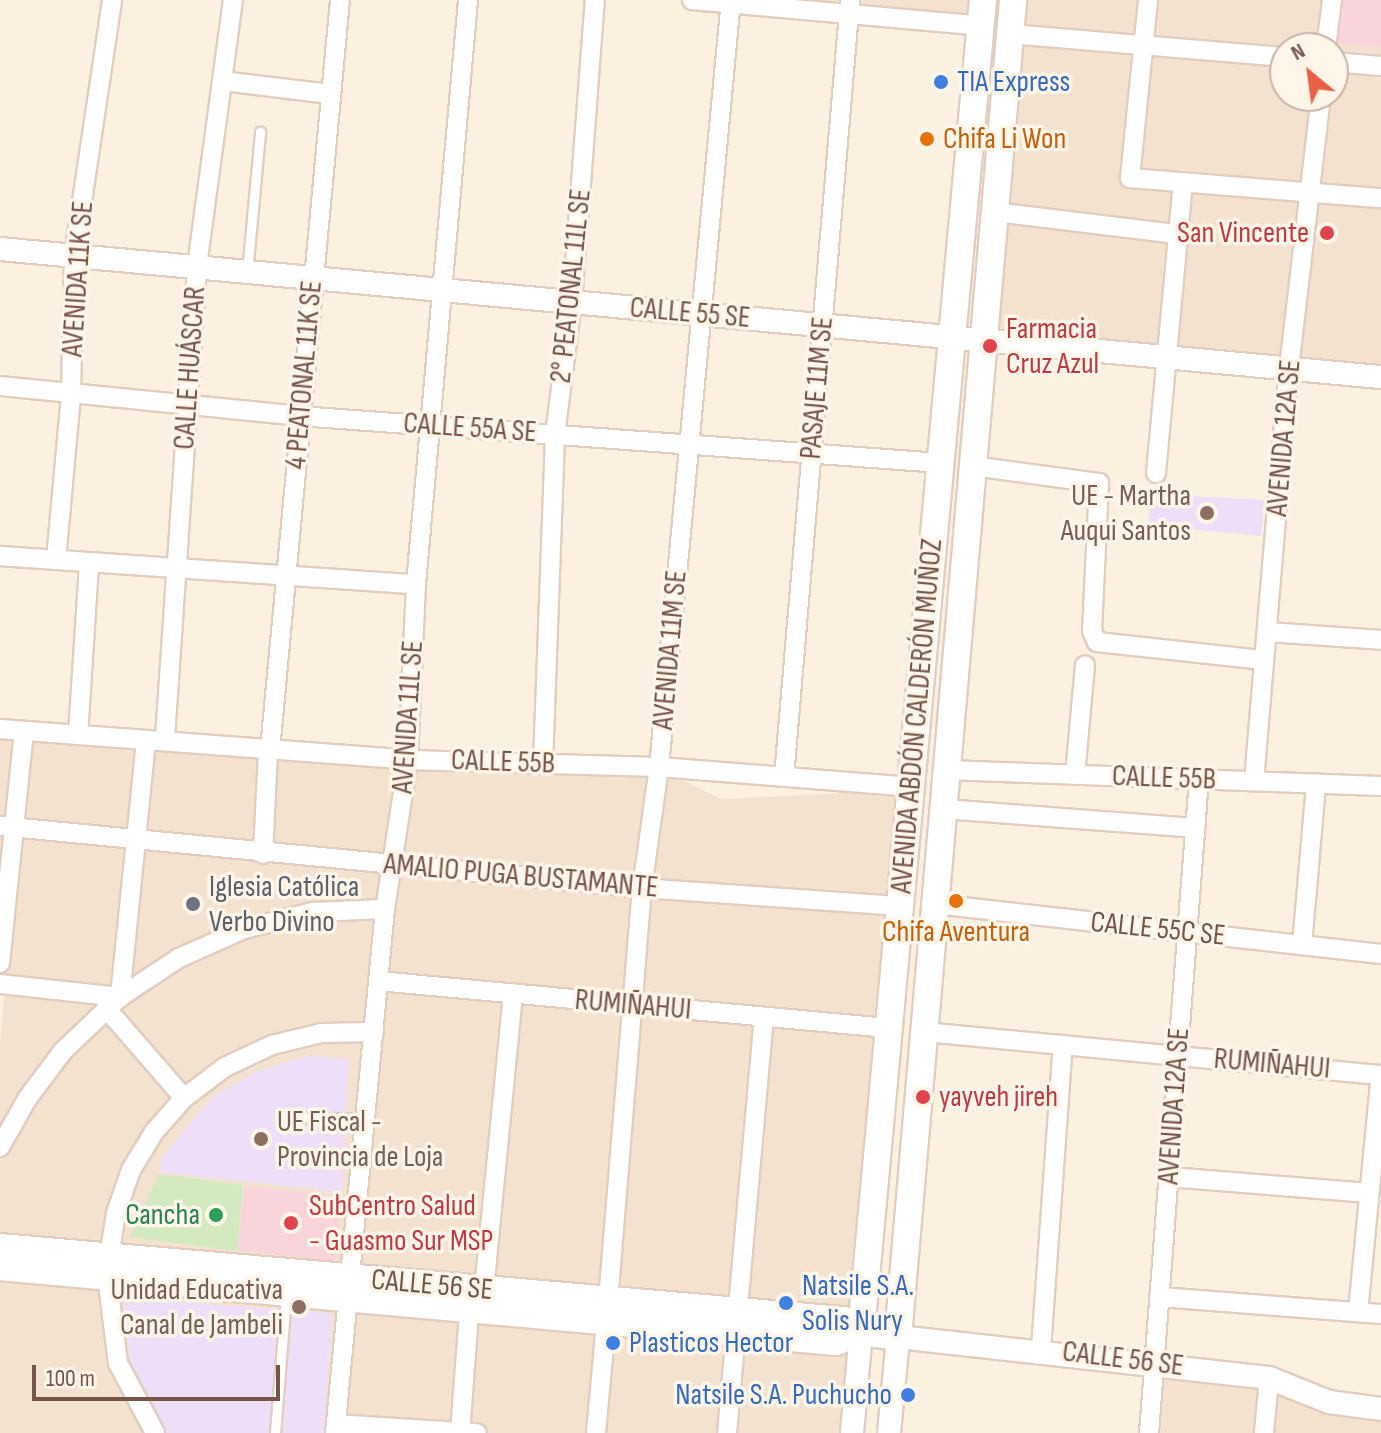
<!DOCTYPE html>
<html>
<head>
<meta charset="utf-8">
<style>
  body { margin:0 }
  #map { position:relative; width:1381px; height:1433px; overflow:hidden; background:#fcf1e1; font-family:"Sofia Sans Condensed",sans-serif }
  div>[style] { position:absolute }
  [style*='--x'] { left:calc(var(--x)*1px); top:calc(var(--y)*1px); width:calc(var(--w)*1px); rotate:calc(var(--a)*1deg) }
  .residential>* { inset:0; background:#f4e2d0 }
  .education>* { inset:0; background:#eedef8 }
  .medical>* { inset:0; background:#fad4db; transform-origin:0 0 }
  .green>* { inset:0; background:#d3eac0 }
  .roads { filter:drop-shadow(2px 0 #e2cec0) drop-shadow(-2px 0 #e2cec0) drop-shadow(0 2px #e2cec0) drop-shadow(0 -2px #e2cec0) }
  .service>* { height:9px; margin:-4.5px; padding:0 4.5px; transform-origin:4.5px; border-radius:4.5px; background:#fff }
  .minor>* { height:18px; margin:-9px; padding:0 9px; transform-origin:9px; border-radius:9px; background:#fff }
  .tertiary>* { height:22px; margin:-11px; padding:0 11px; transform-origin:11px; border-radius:11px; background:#fff }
  .secondary>* { height:26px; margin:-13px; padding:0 13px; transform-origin:13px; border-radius:13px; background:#fff }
  .dots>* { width:22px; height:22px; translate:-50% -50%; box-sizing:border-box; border:4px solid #fff5e8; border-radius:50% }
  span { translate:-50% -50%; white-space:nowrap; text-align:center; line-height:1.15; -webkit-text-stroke:7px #fff5e8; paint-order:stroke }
  .shop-label { font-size:30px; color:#366cbe }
  .left { translate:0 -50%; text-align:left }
  .right { translate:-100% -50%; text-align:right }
  .food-label { font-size:30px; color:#c56008 }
  .health-label { font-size:30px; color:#be3a42 }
  .street-label { font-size:30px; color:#745548 }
  .education-label { font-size:30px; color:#785e54 }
  .worship-label { font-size:30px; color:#5b616d }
  .leisure-label { font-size:30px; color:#27864d }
  .north { position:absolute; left:1269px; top:32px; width:80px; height:80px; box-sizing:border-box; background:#fff5e8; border:2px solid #c7b5a8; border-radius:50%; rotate:331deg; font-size:22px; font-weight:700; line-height:32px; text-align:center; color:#745548 }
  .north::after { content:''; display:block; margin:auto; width:28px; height:36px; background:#e86145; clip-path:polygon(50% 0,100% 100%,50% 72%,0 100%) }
  .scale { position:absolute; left:32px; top:1365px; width:248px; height:36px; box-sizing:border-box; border:4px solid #745548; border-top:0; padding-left:10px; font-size:24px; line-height:28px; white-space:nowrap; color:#745548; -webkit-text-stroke:6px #fff5e8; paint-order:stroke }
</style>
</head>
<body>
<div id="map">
  <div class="residential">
    <i style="clip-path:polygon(755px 0,976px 0,974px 21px)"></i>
    <i style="clip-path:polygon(evenodd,1017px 0,1381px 0,1381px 372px,988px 335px,1017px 0,1285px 48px,1333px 48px,1333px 96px,1285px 96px,1285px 48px)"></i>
    <i style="clip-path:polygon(0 733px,18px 734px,0 951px)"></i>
    <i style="clip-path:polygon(27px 735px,662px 770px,721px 799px,904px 790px,847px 1433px,0 1433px,0 1044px)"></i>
    <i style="clip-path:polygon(1157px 1367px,1381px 1411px,1381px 1433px,1150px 1433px)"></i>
  </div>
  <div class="education">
    <i style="clip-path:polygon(1152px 494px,1265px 500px,1261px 536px,1148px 525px)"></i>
    <i style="clip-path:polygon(311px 1055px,349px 1060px,342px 1192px,159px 1172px,162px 1158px,212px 1097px,256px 1072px)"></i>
    <i style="clip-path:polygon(123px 1298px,332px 1313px,324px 1433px,165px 1433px,132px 1379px)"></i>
  </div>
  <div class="medical">
    <i style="clip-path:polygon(1340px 0,1381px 0,1381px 47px,1335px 44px)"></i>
    <i style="left:244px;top:1186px;width:99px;height:65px;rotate:6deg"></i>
  </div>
  <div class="green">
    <i style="clip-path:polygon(159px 1174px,243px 1185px,237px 1251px,130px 1237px)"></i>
  </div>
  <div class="roads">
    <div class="service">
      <i style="--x:247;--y:273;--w:142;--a:-84.7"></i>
      <i style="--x:290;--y:1117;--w:74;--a:1.5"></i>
      <i style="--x:275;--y:1433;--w:136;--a:-85.4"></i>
    </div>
    <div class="minor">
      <i style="--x:692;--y:0;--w:290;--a:5.1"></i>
      <i style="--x:1148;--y:0;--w:179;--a:95.8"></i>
      <i style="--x:1130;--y:178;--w:252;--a:4.6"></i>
      <i style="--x:1010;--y:34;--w:276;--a:4.8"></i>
      <i style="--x:1326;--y:48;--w:48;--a:-82.9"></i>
      <i style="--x:1333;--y:62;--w:48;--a:4.8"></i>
      <i style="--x:222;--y:81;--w:108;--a:6.9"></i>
      <i style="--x:995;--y:212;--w:183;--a:6.9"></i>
      <i style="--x:0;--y:386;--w:301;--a:5.7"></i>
      <i style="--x:299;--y:416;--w:644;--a:4.19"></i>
      <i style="--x:973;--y:466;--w:127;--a:7.7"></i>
      <i style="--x:1099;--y:483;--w:148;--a:92.7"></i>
      <i style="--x:1092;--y:631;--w:12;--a:66"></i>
      <i style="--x:1097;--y:642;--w:168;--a:6.2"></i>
      <i style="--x:1156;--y:473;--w:292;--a:-84.7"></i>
      <i style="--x:0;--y:556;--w:417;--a:3.9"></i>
      <i style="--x:56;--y:560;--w:167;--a:-84.8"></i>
      <i style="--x:71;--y:394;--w:139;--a:-88.8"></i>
      <i style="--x:74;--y:255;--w:258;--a:-81.5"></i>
      <i style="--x:1268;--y:632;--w:113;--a:4"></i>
      <i style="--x:0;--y:729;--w:409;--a:4.3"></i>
      <i style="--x:408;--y:760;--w:251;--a:1.6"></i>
      <i style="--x:659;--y:767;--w:253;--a:4.5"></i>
      <i style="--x:78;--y:735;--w:172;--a:-86.3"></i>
      <i style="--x:165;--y:738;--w:473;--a:-86.1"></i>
      <i style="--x:197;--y:266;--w:268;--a:-82.3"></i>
      <i style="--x:270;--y:750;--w:753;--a:-84.67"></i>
      <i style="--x:543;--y:764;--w:329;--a:-87.9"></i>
      <i style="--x:555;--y:435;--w:133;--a:-82.7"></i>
      <i style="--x:572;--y:303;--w:304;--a:-85.7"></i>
      <i style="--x:947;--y:770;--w:434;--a:2.1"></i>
      <i style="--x:1075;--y:775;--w:110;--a:-84.8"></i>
      <i style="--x:784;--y:777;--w:780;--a:-85.14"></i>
      <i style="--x:1254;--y:781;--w:414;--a:-85.2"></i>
      <i style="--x:1289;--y:368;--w:274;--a:-83.3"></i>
      <i style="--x:943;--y:809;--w:253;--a:4.3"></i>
      <i style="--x:0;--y:826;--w:645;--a:5.52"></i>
      <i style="--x:642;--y:888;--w:258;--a:4"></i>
      <i style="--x:263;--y:854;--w:104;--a:-87.2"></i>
      <i style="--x:935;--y:904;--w:449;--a:6.4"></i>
      <i style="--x:1302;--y:945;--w:162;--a:-85"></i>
      <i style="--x:0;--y:963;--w:232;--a:-84.1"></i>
      <i style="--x:378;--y:981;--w:512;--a:5.27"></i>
      <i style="--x:0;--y:984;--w:121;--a:6.2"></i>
      <i style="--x:120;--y:997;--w:258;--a:-84.2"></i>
      <i style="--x:106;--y:1008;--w:119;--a:49.1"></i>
      <i style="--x:924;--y:1032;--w:459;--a:5.4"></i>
      <i style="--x:0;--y:1147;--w:55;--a:-60.6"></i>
      <i style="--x:27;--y:1099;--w:60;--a:-53.1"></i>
      <i style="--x:63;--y:1051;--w:79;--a:-43.5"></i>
      <i style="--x:120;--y:997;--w:71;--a:-33.5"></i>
      <i style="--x:179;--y:958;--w:71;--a:-24"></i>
      <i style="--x:244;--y:929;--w:71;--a:-13.8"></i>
      <i style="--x:313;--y:912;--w:72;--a:-2.4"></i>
      <i style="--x:1169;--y:1177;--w:201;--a:4.6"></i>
      <i style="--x:109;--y:1257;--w:45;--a:-81"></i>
      <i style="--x:116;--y:1213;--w:46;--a:-70.8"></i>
      <i style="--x:131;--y:1170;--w:44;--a:-58.8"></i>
      <i style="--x:154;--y:1132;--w:45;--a:-48.6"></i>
      <i style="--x:184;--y:1098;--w:51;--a:-37.1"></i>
      <i style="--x:225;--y:1067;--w:52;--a:-25.1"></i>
      <i style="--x:272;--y:1045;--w:51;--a:-13.5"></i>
      <i style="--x:322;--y:1033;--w:52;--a:-1.1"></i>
      <i style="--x:107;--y:1276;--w:88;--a:82.8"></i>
      <i style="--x:118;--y:1363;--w:79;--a:62.1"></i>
      <i style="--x:484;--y:1290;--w:298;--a:-84.4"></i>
      <i style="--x:739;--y:1296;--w:280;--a:-84.9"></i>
      <i style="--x:1159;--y:1297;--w:223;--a:4.4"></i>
      <i style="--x:608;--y:1301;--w:414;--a:-85.3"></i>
      <i style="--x:642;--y:888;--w:122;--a:-82"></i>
      <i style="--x:659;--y:767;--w:770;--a:-84.64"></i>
      <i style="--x:1358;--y:1312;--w:238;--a:-84.5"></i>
      <i style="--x:1041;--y:1349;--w:305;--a:-85.9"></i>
      <i style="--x:336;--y:1424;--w:141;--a:3.7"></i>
      <i style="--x:335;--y:1433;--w:526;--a:-84.55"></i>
      <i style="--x:385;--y:909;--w:151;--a:-81.2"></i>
      <i style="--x:408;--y:760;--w:176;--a:-87.4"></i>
      <i style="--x:416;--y:584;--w:586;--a:-84.91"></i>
      <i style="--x:460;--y:1433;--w:121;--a:-85.7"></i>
      <i style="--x:596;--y:1433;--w:110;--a:-84.8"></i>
      <i style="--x:727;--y:1433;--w:101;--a:-84.9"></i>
      <i style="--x:1149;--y:1433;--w:656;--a:-85.63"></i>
      <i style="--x:1264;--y:1433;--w:55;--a:-84.8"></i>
    </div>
    <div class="tertiary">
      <i style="--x:0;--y:249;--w:1387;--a:5.3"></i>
      <i style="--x:852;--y:1433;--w:101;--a:-84.9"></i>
      <i style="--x:889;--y:1433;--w:96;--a:-84.6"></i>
      <i style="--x:898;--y:1337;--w:373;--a:6.3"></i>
      <i style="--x:1269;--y:1378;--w:65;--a:21.8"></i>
      <i style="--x:1329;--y:1402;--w:52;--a:7.7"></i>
    </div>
    <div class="secondary">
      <i style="--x:0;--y:1247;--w:846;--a:4.95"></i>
      <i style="--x:843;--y:1320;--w:22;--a:34"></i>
      <i style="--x:861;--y:1332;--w:37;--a:8"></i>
      <i style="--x:898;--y:1337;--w:1342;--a:-85.08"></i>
      <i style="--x:0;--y:1267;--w:839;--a:5.13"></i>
      <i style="--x:836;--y:1342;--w:27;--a:-22"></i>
      <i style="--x:861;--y:1332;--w:1338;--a:-84.77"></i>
    </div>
  </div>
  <div class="dots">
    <i style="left:941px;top:82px;background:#3f7fe0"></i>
    <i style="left:927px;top:139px;background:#e8710a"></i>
    <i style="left:1327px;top:233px;background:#e0444e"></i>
    <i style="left:990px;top:346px;background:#e0444e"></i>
    <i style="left:1207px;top:513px;background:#8d6e63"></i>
    <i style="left:956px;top:901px;background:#e8710a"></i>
    <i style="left:193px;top:904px;background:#6b7280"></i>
    <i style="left:923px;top:1097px;background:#e0444e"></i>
    <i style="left:261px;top:1139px;background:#8d6e63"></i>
    <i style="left:216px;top:1215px;background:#2e9e5b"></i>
    <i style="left:291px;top:1223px;background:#e0444e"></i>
    <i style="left:786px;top:1303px;background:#3f7fe0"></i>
    <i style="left:299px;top:1307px;background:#8d6e63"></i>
    <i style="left:613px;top:1343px;background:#3f7fe0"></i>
    <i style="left:908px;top:1395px;background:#3f7fe0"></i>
  </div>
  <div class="shop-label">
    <span class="left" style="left:957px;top:82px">TIA Express</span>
    <span class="left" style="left:802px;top:1303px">Natsile S.A.<br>Solis Nury</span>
    <span class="left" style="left:629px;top:1343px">Plasticos Hector</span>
    <span class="right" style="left:892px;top:1395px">Natsile S.A. Puchucho</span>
  </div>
  <div class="food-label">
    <span class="left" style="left:943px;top:139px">Chifa Li Won</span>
    <span style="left:956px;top:932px">Chifa Aventura</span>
  </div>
  <div class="health-label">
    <span class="right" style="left:1309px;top:233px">San Vincente</span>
    <span class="left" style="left:1006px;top:346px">Farmacia<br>Cruz Azul</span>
    <span class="left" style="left:939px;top:1097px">yayveh jireh</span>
    <span class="left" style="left:309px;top:1223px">SubCentro Salud<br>- Guasmo Sur MSP</span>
  </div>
  <div class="street-label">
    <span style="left:78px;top:279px;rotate:-86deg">AVENIDA 11K SE</span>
    <span style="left:571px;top:286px;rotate:-84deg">2° PEATONAL 11L SE</span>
    <span style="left:690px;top:313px;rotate:5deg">CALLE 55 SE</span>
    <span style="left:190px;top:368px;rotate:-86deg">CALLE HUÁSCAR</span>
    <span style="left:304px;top:375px;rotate:-85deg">4 PEATONAL 11K SE</span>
    <span style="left:817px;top:388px;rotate:-85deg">PASAJE 11M SE</span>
    <span style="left:470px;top:428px;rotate:4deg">CALLE 55A SE</span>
    <span style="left:1284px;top:438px;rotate:-85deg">AVENIDA 12A SE</span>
    <span style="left:670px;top:650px;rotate:-85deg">AVENIDA 11M SE</span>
    <span style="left:917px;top:716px;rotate:-85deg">AVENIDA ABDÓN CALDERÓN MUÑOZ</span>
    <span style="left:408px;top:717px;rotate:-86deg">AVENIDA 11L SE</span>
    <span style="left:503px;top:762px;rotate:2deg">CALLE 55B</span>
    <span style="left:1164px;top:778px;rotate:2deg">CALLE 55B</span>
    <span style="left:521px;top:876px;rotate:5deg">AMALIO PUGA BUSTAMANTE</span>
    <span style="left:1158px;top:929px;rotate:6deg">CALLE 55C SE</span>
    <span style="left:633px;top:1005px;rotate:5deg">RUMIÑAHUI</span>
    <span style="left:1272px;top:1064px;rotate:5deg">RUMIÑAHUI</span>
    <span style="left:1174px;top:1106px;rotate:-86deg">AVENIDA 12A SE</span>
    <span style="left:432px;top:1285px;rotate:5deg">CALLE 56 SE</span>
    <span style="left:1123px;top:1359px;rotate:7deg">CALLE 56 SE</span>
  </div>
  <div class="education-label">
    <span class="right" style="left:1191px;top:513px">UE - Martha<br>Auqui Santos</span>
    <span class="left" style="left:277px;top:1139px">UE Fiscal -<br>Provincia de Loja</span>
    <span class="right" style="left:283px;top:1307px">Unidad Educativa<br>Canal de Jambeli</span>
  </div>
  <div class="worship-label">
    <span class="left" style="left:209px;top:904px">Iglesia Católica<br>Verbo Divino</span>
  </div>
  <div class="leisure-label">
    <span class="right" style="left:200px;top:1215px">Cancha</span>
  </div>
  <div class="north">N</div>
  <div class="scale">100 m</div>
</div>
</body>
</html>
